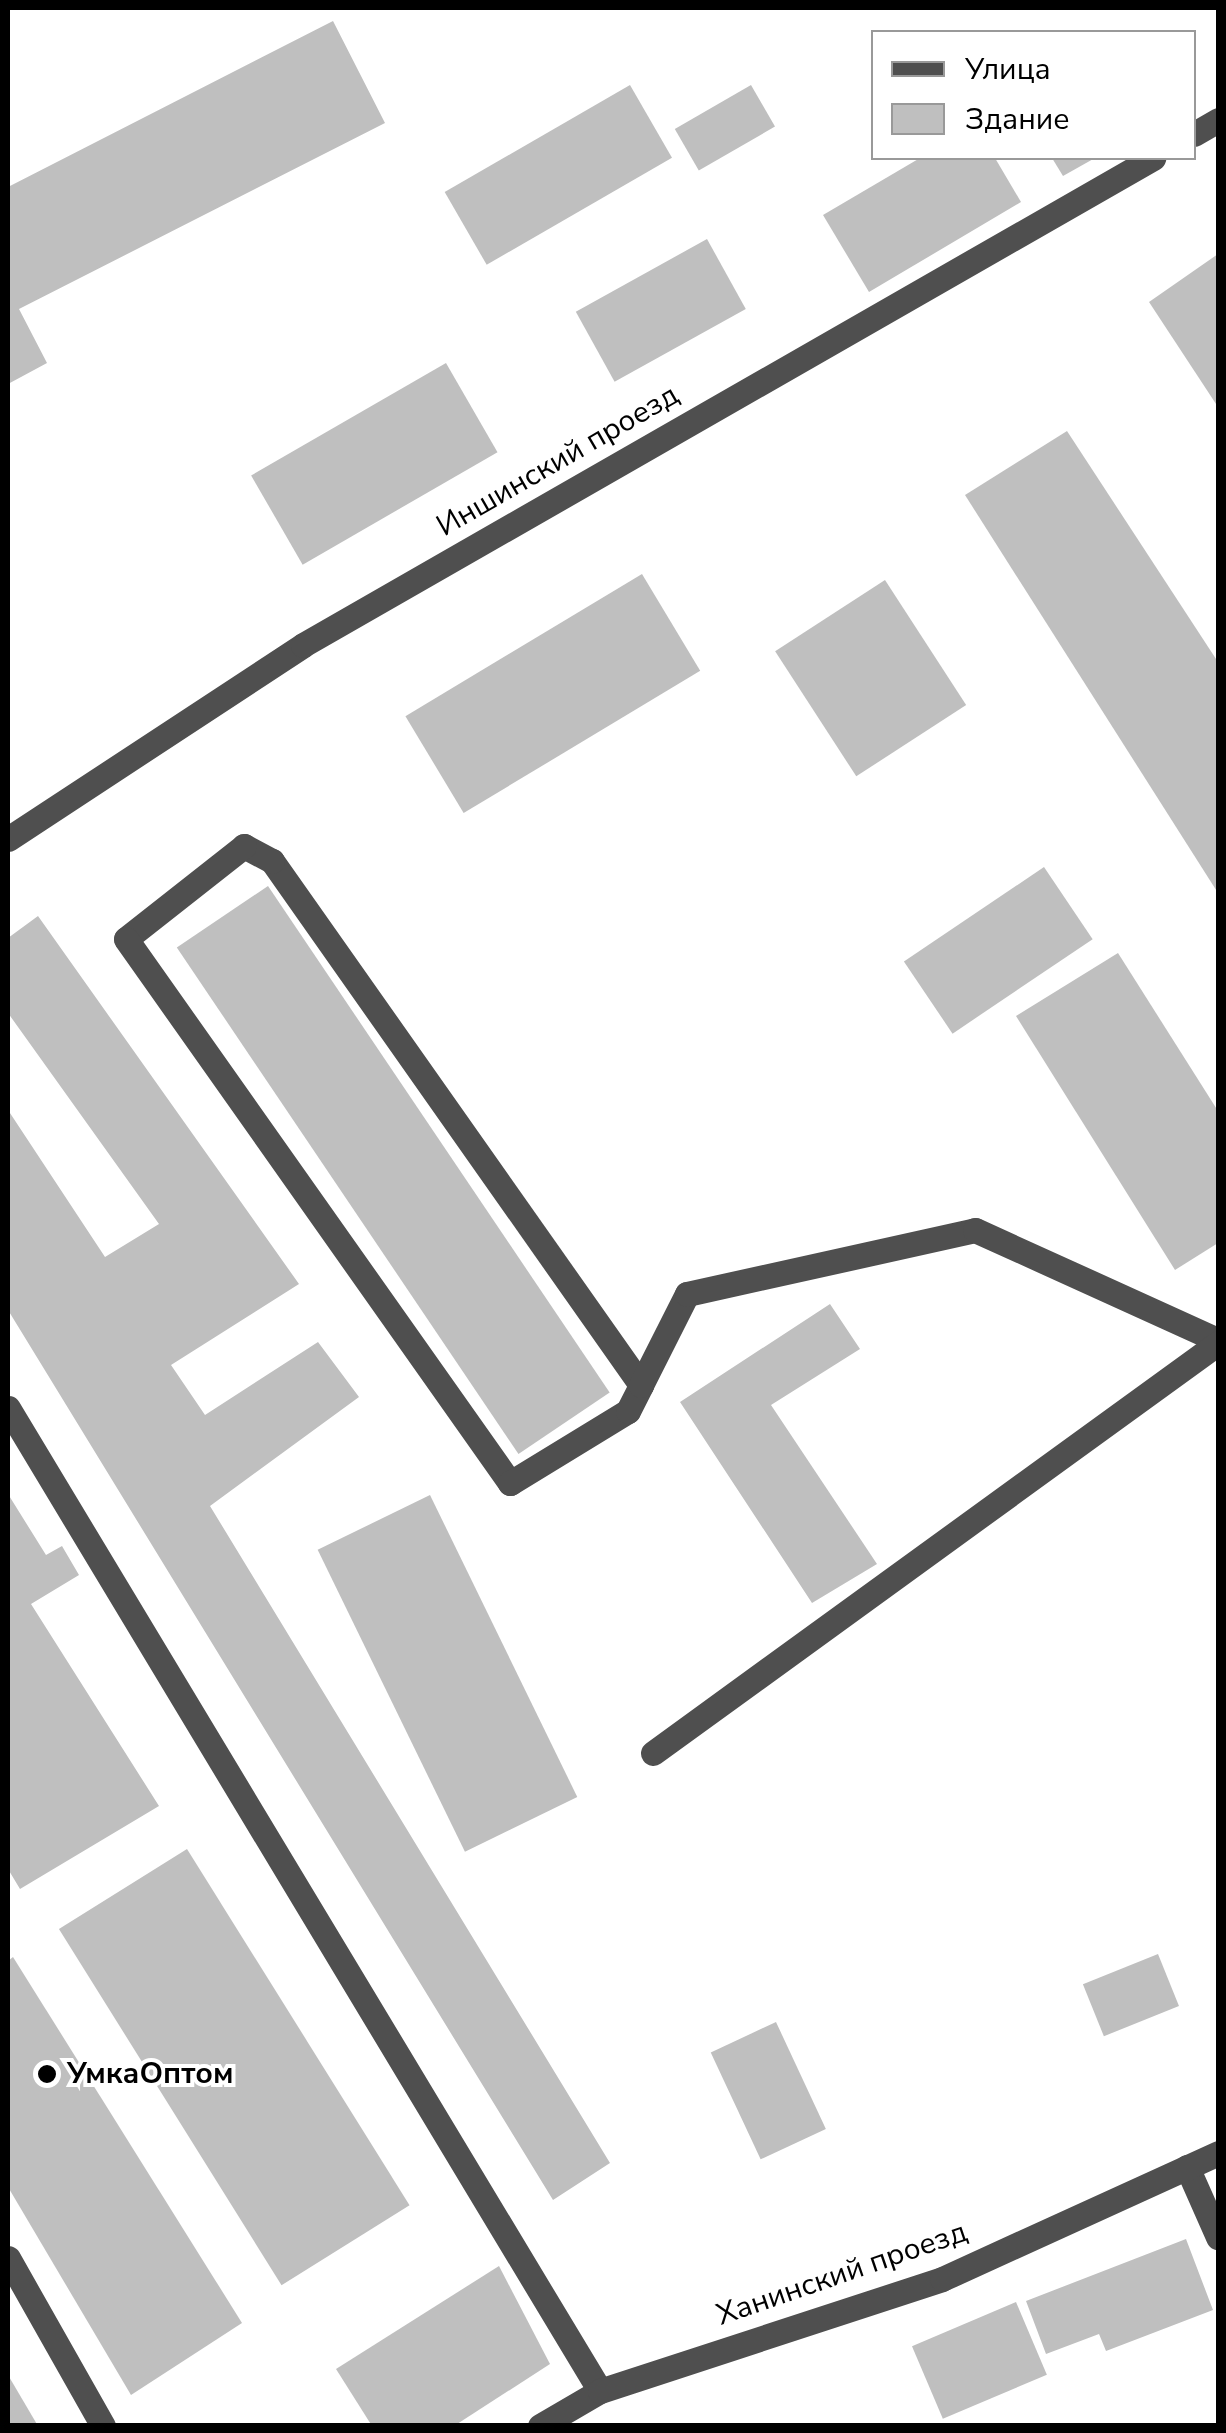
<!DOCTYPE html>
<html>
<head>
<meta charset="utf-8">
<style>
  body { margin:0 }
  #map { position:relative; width:1226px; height:2433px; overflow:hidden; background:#fff; font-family:"Nunito Sans",sans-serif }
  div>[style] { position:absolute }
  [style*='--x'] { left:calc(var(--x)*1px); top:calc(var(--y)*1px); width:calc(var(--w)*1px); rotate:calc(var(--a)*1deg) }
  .building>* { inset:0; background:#bfbfbf; transform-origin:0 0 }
  .minor>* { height:25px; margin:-12.5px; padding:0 12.5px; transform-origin:12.5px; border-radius:12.5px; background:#4f4f4f }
  .dots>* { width:28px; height:28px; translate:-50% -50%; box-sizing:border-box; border:5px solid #fff; border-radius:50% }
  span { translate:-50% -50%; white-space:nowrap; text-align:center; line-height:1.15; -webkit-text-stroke:8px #fff; paint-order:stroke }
  .street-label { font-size:30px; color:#000 }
  .poi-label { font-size:30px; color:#000; font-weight:700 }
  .left { translate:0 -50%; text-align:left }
  .frame { position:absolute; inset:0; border:10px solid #000; pointer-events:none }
  .legend { position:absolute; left:871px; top:30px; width:325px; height:130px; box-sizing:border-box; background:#fff; border:2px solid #999; margin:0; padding:12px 18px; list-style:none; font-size:30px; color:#000 }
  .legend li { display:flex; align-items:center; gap:20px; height:50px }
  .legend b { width:50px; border:2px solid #999 }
</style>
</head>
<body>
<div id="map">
  <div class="building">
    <i style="clip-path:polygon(333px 21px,385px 123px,19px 309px,47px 363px,8px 384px,8px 187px)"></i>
    <i style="left:630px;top:85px;width:84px;height:214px;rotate:60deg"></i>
    <i style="left:751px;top:85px;width:48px;height:88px;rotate:60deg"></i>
    <i style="clip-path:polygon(920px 158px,995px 158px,1021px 202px,869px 292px,823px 215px)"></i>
    <i style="clip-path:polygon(1052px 158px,1095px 158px,1063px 176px)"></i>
    <i style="left:707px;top:239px;width:80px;height:150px;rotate:61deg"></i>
    <i style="clip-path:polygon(1218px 254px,1218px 407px,1149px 302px)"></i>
    <i style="left:446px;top:363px;width:103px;height:225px;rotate:60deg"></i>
    <i style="clip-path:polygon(1067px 431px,1218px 662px,1218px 893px,965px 495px)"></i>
    <i style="left:642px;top:574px;width:113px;height:276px;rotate:59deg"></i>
    <i style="left:885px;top:580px;width:149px;height:131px;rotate:57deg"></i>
    <i style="left:1044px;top:867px;width:87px;height:169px;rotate:56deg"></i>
    <i style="left:268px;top:886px;width:611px;height:110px;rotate:56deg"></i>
    <i style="clip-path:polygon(38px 916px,299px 1284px,171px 1365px,205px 1415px,318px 1342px,359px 1397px,210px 1506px,610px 2163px,553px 2200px,8px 1310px,8px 1110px,105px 1257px,159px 1224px,8px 1013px,8px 938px)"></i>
    <i style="clip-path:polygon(1118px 953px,1218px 1111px,1218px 1243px,1175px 1270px,1016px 1016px)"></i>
    <i style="clip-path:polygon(830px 1304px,860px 1349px,771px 1405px,877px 1564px,812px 1603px,680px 1402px)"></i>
    <i style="clip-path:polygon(8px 1494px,46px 1555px,62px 1546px,79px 1575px,31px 1604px,159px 1806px,20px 1889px,8px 1869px)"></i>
    <i style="left:430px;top:1495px;width:336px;height:125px;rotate:64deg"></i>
    <i style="left:187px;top:1849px;width:420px;height:151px;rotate:58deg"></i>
    <i style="left:1158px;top:1954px;width:56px;height:81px;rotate:68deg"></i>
    <i style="clip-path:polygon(13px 1957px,242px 2323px,131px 2395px,8px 2187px,8px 1961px)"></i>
    <i style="left:776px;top:2022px;width:118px;height:72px;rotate:65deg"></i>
    <i style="clip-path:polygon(1186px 2239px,1213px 2310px,1106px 2351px,1099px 2334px,1046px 2354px,1026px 2301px)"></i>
    <i style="clip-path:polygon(499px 2266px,550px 2364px,454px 2426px,372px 2426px,336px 2369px)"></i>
    <i style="left:1016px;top:2302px;width:79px;height:113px;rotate:67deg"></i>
    <i style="clip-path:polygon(8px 2375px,38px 2426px,8px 2426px)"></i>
  </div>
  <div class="minor">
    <i style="--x:1194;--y:134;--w:28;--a:-30"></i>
    <i style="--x:8;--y:839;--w:353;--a:-33.3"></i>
    <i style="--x:303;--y:645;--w:980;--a:-29.81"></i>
    <i style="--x:641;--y:1385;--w:641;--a:-125.15"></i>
    <i style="--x:272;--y:861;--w:32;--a:-152"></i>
    <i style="--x:244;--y:846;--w:150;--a:141.8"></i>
    <i style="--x:126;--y:939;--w:666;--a:54.78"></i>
    <i style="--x:510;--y:1483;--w:138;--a:-31.4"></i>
    <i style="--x:628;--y:1411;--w:29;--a:-63"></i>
    <i style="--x:641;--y:1385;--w:102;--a:-63.2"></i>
    <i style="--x:687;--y:1294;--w:295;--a:-12.5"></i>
    <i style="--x:975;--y:1230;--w:267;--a:24.4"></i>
    <i style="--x:8;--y:1408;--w:1147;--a:58.94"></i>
    <i style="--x:653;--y:1753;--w:698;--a:-35.97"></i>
    <i style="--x:1187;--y:2167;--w:77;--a:66.1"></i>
    <i style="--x:8;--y:2258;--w:193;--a:60.5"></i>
    <i style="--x:540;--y:2426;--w:69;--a:-30.3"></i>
    <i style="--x:600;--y:2391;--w:360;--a:-18.1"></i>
    <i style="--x:942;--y:2279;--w:303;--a:-24.5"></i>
  </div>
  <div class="dots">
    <i style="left:47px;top:2074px;background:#000"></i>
  </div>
  <div class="street-label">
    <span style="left:558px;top:461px;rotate:-30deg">Иншинский проезд</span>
    <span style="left:842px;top:2274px;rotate:-19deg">Ханинский проезд</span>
  </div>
  <div class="poi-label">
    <span class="left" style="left:67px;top:2074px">УмкаОптом</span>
  </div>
  <div class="frame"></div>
  <ul class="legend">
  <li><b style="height:12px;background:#4f4f4f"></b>Улица</li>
  <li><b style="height:28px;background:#bfbfbf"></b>Здание</li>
  </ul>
</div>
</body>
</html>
